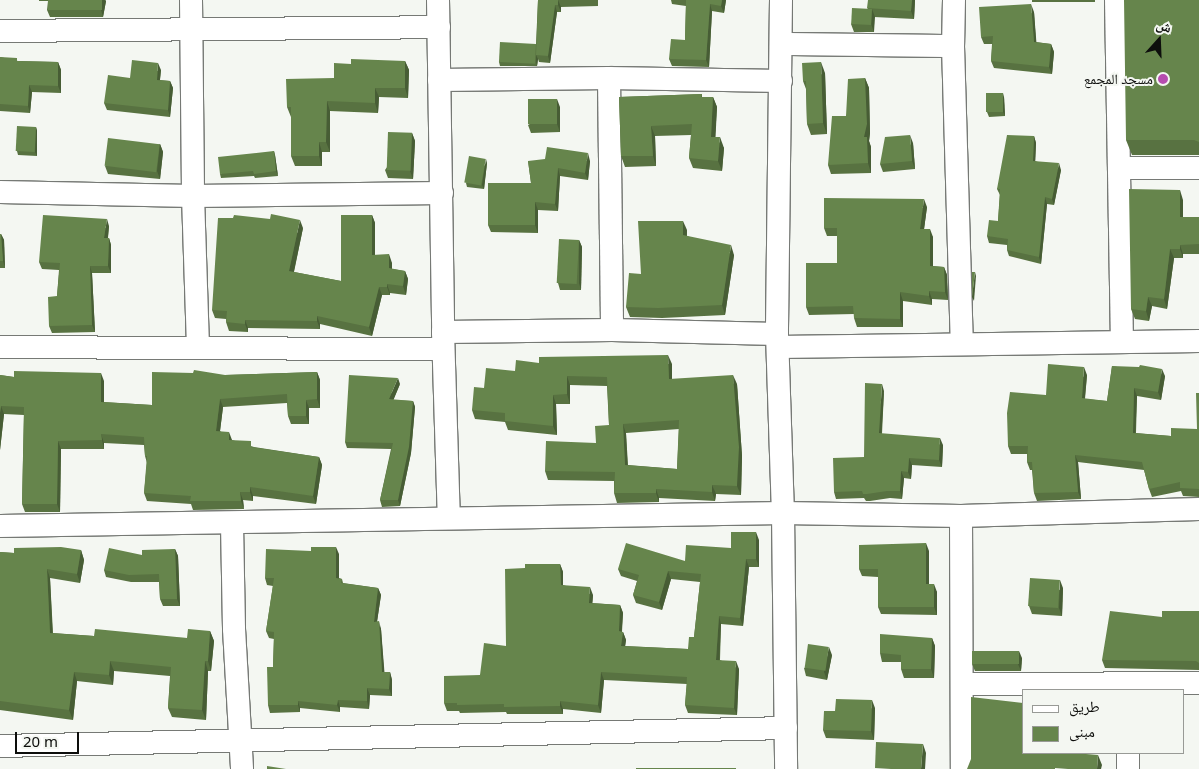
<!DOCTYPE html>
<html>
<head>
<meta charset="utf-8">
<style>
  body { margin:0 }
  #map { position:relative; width:1199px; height:769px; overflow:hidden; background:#f4f7f2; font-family:"Noto Sans","Noto Naskh Arabic",sans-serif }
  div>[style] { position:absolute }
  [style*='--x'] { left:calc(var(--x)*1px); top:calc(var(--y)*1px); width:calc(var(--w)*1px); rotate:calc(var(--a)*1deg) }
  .roads { filter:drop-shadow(1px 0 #767975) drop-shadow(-1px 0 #767975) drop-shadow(0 1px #767975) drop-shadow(0 -1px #767975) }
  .minor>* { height:22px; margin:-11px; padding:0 11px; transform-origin:11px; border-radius:11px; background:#fff }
  .wall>* { inset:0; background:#587241; transform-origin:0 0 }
  .shaded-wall>* { inset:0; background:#475d35 }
  .building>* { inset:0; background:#66854c; transform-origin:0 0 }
  .dots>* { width:14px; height:14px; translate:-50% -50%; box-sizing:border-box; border:2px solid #f4f7f2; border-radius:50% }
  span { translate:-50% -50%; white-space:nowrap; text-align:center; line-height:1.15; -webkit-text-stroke:4px #f4f7f2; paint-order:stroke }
  .poi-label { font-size:14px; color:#0d0e0c }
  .right { translate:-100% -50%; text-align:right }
  .legend { position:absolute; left:1022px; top:689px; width:162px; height:65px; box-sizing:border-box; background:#f4f7f2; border:1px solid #989a96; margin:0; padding:6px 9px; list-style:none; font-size:15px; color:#0d0e0c }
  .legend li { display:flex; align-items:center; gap:10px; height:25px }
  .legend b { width:25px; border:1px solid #989a96 }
  .north { position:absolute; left:1134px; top:15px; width:50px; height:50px; -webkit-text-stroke:4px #f4f7f2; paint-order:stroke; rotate:20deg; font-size:14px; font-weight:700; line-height:20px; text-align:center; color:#0d0e0c }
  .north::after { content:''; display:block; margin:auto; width:18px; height:22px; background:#0d0e0c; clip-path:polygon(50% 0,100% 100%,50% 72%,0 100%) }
  .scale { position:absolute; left:15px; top:732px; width:64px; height:22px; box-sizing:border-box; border:2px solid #0d0e0c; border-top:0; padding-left:6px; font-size:15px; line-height:18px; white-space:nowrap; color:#0d0e0c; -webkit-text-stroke:4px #f4f7f2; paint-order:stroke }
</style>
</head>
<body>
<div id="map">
  <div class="roads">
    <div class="minor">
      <i style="--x:191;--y:0;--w:196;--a:89.4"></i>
      <i style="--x:193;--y:196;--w:152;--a:88.1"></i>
      <i style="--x:438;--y:0;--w:332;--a:89.1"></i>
      <i style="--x:443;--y:332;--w:186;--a:88.2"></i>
      <i style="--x:781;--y:0;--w:334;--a:90.7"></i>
      <i style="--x:777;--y:334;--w:179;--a:88.1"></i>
      <i style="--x:783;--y:513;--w:256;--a:89.3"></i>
      <i style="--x:954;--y:0;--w:46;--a:91.2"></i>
      <i style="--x:953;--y:46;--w:297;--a:88.3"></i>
      <i style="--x:1116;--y:0;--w:341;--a:89"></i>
      <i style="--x:0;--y:31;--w:439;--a:-0.5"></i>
      <i style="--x:781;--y:44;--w:172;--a:0.7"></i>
      <i style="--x:609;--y:78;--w:252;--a:89.3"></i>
      <i style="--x:439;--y:80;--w:170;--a:-0.7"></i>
      <i style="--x:609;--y:78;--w:172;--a:1"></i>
      <i style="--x:1120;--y:168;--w:79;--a:0"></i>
      <i style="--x:0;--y:192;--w:193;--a:1.2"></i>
      <i style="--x:193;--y:196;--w:249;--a:-0.7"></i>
      <i style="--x:443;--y:332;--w:169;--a:-0.7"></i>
      <i style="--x:612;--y:330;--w:165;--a:1.4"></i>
      <i style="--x:0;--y:347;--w:443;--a:0.3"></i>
      <i style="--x:778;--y:347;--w:421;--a:-0.8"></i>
      <i style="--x:961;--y:516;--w:253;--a:89.8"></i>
      <i style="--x:232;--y:524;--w:105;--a:88.9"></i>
      <i style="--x:234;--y:629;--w:140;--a:86.7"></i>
      <i style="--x:0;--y:526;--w:783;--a:-0.95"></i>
      <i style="--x:783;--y:513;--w:178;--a:1"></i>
      <i style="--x:961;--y:516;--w:238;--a:-1.7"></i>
      <i style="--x:962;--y:684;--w:237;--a:-0.2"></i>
      <i style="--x:0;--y:746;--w:786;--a:-1.31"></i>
      <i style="--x:1128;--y:753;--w:16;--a:90"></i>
    </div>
  </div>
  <div class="wall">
    <i style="clip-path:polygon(39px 0,105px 0,106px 1px,103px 17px,50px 17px,47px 10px,48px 1px,39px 1px)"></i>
    <i style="clip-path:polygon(538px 0,598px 0,598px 6px,561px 7px,561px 12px,557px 12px,550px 63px,539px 62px,538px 59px,537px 66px,500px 66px,499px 62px,536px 44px)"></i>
    <i style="clip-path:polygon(671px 0,726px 0,724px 13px,712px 11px,709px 67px,672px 66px,669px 59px,685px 40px,686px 6px,672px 4px)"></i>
    <i style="clip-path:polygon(915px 0,914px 19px,874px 17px,874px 32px,854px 32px,851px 24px,868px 9px,867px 8px)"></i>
    <i style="left:1032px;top:0;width:63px;height:2px"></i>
    <i style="clip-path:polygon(1199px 0,1199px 155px,1132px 155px,1126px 140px)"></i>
    <i style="clip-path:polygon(1034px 12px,1036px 42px,1051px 44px,1054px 52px,1052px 74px,994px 68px,991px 61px,992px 44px,984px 44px,981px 37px)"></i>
    <i style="clip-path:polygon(0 57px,18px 61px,58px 62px,61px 70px,61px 93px,32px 92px,30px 113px,0 111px)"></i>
    <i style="clip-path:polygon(405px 61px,409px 70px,408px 98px,379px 97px,378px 113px,330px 111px,330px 152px,322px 152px,322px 166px,295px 166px,291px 156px,291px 117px,287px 107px,334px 78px,351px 64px)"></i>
    <i style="clip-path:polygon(161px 70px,160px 80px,170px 81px,173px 88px,170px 117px,107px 110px,104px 103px,130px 78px)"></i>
    <i style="clip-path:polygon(825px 73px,827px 134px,811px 135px,807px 124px,806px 89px,803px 81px)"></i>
    <i style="clip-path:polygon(865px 78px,869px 88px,870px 133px,869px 141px,871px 147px,871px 173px,831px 174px,828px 165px,846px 116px)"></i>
    <i style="clip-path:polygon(702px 94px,702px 97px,713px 97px,717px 107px,715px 137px,724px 148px,722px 171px,693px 168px,689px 158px,691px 135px,655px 136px,656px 166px,625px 167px,621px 156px,619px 97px)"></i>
    <i style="clip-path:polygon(1004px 97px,1005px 116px,989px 117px,987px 112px)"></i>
    <i style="clip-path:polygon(560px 107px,560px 132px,531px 133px,528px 125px)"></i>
    <i style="clip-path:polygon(36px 127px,37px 131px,37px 156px,18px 155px,17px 151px)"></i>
    <i style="clip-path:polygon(412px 133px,415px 141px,413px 179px,388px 178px,385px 170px)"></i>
    <i style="clip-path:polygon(1034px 136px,1036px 143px,1035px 161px,1061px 170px,1054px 205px,1047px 204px,1041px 264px,1009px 256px,1007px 250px,1007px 245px,989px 243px,987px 236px,998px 221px,1000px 195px,997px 189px)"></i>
    <i style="clip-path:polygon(913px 143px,915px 169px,883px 172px,880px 164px)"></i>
    <i style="clip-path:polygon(160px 144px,163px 152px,160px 179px,108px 174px,105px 166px)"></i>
    <i style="clip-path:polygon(274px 151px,275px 155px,278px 176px,255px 178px,254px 176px,221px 178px,220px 174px)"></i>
    <i style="clip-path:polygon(528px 161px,590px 161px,588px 180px,560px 176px,558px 211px,538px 210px,538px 233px,491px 232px,488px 225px,531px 183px)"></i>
    <i style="clip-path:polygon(487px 163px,484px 189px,467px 187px,466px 183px)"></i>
    <i style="clip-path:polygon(1183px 200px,1183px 217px,1199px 217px,1199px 254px,1183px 254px,1183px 258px,1174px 258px,1167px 309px,1152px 306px,1149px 321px,1135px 319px,1131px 309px)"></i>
    <i style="clip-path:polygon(927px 207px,924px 229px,933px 237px,933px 266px,944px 267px,947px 275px,948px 300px,932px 299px,932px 305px,903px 301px,903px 327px,857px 327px,854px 318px,854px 314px,809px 315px,806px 307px,837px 263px,837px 236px,827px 236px,824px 228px)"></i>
    <i style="clip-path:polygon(372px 215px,375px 223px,375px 255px,392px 263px,392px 269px,405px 271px,408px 279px,406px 295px,390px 293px,390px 295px,382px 295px,372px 336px,320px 324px,320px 329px,248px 328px,248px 332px,229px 331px,226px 322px,226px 319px,215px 318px,212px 310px,303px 228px,294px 272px,341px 281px)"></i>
    <i style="clip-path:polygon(109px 226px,108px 238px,109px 238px,111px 245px,111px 273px,92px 273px,95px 332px,52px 333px,49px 326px,57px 296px,59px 270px,42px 269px,39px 262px)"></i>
    <i style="clip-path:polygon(687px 230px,687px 236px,734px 255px,725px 315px,662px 318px,630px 317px,626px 307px,641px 274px)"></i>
    <i style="clip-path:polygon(0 234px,1px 234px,4px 240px,5px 268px,0 268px)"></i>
    <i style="clip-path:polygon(579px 240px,582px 247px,581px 290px,560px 290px,558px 283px)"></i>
    <i style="clip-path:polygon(evenodd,539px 363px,672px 364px,672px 379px,737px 384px,742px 456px,741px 495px,716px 494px,715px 501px,659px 498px,659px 502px,617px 503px,614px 493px,614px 481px,548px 480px,545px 471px,596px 443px,609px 425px,607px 386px,570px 385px,570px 404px,556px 404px,557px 435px,508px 430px,505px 422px,475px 419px,472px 410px,484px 388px,515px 371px,539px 363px,679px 429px,677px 469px,628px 465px,626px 433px,679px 429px)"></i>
    <i style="clip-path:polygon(1112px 366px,1165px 376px,1161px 400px,1137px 396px,1136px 433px,1171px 436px,1197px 429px,1199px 393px,1199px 497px,1183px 496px,1181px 491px,1152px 497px,1149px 489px,1144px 470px,1078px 462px,1081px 499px,1037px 501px,1034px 493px,1032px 470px,1030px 470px,1027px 462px,1027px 454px,1011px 454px,1008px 446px,1046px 395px,1087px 375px,1085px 399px,1107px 401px)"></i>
    <i style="clip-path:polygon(317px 372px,320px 380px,320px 408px,309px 408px,309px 424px,291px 424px,288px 416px,287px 403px,223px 407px,220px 431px,232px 440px,254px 447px,319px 457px,322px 465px,316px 504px,253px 496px,253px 501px,243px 500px,244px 509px,193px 510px,191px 504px,147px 501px,144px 493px,147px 463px,145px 456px,144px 445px,104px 443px,104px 449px,61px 449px,60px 512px,25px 512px,22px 504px,24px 415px,4px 414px,0 450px,0 375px,14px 377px,104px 381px,104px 402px,152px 405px,225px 375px)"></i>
    <i style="clip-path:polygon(400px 384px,393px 400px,413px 401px,415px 407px,411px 453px,400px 506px,382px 507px,380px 500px,391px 449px,347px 448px,345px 442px)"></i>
    <i style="clip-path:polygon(884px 391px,882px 434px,943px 445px,942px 467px,912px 465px,911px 479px,904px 478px,902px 499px,890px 498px,870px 501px,866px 501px,864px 498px,836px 499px,834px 492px,864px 457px)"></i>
    <i style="clip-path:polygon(759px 540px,759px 567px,749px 567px,743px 626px,721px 624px,720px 660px,739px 669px,737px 715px,688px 713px,685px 705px,687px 684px,604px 680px,601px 713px,563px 709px,563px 714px,507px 714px,506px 712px,460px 713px,459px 711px,447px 711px,444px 703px,480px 675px,506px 646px,525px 568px,560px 564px,563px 572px,563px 585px,593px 595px,592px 603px,620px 605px,623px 613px,622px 632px,623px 632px,626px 640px,625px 646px,688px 649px,694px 637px,700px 582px,671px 579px,662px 610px,636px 603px,633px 595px,637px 581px,621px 576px,618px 569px,685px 561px)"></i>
    <i style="clip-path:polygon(175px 549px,178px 556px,180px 606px,163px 606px,160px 599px,159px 582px,131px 582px,106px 577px,104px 570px,142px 555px)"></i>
    <i style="clip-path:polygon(81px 550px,84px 560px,80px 583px,50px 578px,53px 633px,94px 636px,187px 638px,210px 631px,214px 641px,211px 671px,208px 671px,206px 720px,172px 717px,168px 708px,170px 676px,114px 671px,113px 685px,77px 681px,73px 720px,0 710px,0 552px,14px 553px)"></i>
    <i style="clip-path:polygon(929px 551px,929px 584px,937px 592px,937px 615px,881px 614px,878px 607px,878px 577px,862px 576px,859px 569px)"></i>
    <i style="clip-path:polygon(339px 554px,339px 578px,342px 579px,343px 583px,378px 588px,381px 595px,377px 621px,381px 629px,384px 672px,390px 672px,392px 680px,392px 696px,370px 695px,369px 709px,340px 707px,340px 712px,300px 708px,300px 712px,270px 713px,268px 705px,273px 667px,274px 639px,269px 638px,266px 631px,273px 586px,267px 585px,265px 578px)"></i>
    <i style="clip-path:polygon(1063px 588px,1062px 616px,1032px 614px,1029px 606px)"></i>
    <i style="clip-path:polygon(1199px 611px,1199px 670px,1105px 668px,1102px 660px,1162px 617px)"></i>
    <i style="clip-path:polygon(932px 638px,935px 646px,934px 678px,904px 678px,901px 669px,901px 662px,882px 662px,880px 653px)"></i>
    <i style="clip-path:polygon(832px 655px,827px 680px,806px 676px,804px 668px)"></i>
    <i style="clip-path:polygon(1022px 658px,1021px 671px,975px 671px,972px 664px)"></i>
    <i style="clip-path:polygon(875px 708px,874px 740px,826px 738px,823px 730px,835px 711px)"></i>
  </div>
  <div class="shaded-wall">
    <i style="clip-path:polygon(102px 0,105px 0,106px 1px,103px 17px,101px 10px)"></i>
    <i style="clip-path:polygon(558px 0,561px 7px,561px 12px,558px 5px)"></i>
    <i style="clip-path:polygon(722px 0,726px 0,724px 13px,721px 6px)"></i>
    <i style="clip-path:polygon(912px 0,915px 0,914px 19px,911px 11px)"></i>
    <i style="clip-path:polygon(710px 4px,712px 11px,709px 67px,706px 60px)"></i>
    <i style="clip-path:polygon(1031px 4px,1034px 12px,1037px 50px,1034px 42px)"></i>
    <i style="clip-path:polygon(555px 5px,557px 12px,550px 63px,548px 56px)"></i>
    <i style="clip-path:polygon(872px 9px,875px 17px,874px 32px,871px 24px)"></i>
    <i style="clip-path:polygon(1051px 44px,1054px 52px,1052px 74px,1049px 67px)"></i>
    <i style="clip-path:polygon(536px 55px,538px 59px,537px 66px,536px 62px)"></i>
    <i style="clip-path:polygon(405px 61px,409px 70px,408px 98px,405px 88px)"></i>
    <i style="clip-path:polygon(58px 62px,61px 70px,61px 93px,58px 86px)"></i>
    <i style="clip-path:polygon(821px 62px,825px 73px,827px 134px,823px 123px)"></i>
    <i style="clip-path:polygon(158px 63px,161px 70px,159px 87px,157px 80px)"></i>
    <i style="clip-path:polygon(865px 78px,869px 88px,870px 133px,869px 141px,871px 147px,871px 173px,868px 163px,864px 137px)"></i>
    <i style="clip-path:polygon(170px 81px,173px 88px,170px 117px,168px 110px)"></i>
    <i style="clip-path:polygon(29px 85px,32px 92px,30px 113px,28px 106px)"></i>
    <i style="clip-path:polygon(375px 88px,379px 97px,378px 113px,375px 103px)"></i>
    <i style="clip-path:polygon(1003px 93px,1004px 97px,1005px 116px,1003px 112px)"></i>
    <i style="clip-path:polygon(713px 97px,717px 107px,715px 147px,711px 137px)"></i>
    <i style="clip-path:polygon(557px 99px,560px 107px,560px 132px,557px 124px)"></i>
    <i style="clip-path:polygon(327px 101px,330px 111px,330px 152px,326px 142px)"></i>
    <i style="clip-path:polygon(651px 126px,655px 136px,656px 166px,653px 156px)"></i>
    <i style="clip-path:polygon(36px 127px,37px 131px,37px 156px,35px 152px)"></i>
    <i style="clip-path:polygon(412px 133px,415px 141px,413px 179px,410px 171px)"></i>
    <i style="clip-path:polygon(910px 135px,913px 143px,915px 169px,912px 161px)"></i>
    <i style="clip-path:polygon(1034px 136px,1036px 143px,1035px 168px,1033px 161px)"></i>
    <i style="clip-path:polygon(720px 137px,724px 148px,722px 171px,718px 161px)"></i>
    <i style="clip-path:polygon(319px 142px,322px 152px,322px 166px,319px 156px)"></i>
    <i style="clip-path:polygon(160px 144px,163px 152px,160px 179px,157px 171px)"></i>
    <i style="clip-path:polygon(274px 151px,275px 155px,278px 176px,276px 171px)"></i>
    <i style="clip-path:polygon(588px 153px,590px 161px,588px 180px,585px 173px)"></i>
    <i style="clip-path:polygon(486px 159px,487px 163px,484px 189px,482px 185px)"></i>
    <i style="clip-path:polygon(1059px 163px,1061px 170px,1054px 205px,1052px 199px)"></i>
    <i style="clip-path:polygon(558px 168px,560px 176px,558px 211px,555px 204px)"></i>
    <i style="clip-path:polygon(1180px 190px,1183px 200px,1183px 227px,1180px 217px)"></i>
    <i style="clip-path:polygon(1045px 197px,1047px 204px,1041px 264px,1039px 257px)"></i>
    <i style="clip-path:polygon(924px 199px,927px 207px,923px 237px,920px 229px)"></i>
    <i style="clip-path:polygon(535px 202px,538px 210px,538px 233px,535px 225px)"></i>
    <i style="clip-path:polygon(372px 215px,375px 223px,375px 263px,372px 255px)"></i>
    <i style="clip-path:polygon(107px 219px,109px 226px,107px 245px,104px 238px)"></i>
    <i style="clip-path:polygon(300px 220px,303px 228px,292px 280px,289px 271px)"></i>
    <i style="clip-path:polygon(683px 221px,687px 230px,686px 245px,683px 235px)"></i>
    <i style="clip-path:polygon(930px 229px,933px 237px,933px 274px,930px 266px)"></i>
    <i style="clip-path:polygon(1px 234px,4px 240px,5px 268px,3px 261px)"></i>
    <i style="clip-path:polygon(109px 238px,111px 245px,111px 273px,108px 266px)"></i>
    <i style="clip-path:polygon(579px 240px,582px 247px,581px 290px,579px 283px)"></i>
    <i style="clip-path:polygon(731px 245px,734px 255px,725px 315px,722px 305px)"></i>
    <i style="clip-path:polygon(1180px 245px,1183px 254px,1183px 258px,1180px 249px)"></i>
    <i style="clip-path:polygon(1170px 249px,1174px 258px,1167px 309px,1164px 299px)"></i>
    <i style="clip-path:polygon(389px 254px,392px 263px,392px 277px,389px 268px)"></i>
    <i style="clip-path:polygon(90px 266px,92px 273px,95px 332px,92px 325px)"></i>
    <i style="clip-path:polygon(944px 267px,947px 275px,948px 300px,945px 292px)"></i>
    <i style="clip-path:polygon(405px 271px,408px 279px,406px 295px,403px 286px)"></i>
    <i style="clip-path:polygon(975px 272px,976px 276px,974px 301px,972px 297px)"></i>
    <i style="clip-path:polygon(387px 284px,390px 293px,390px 295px,387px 287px)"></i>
    <i style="clip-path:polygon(379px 287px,382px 295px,372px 336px,369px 327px)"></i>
    <i style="clip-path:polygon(929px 291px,932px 299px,932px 305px,929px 296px)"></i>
    <i style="clip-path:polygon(900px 292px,903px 301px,903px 327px,900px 319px)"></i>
    <i style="clip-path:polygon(1148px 297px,1152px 306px,1149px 321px,1146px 311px)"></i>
    <i style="clip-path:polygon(317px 316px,320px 324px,320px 329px,317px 321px)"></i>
    <i style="clip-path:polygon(245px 320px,248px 328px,248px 332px,245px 324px)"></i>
    <i style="clip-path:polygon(668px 355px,672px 364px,672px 388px,669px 379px)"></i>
    <i style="clip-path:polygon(1084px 367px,1087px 375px,1084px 406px,1082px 398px)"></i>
    <i style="clip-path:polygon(1162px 369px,1165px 376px,1161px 400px,1158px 392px)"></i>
    <i style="clip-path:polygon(317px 372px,320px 380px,320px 408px,317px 399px)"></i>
    <i style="clip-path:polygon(101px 373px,104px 381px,104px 410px,101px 402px)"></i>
    <i style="clip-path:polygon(733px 375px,737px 384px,742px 456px,741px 495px,737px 486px)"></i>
    <i style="clip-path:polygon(567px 376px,570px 385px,570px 404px,567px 394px)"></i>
    <i style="clip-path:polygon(398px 378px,400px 384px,391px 406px,389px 399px)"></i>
    <i style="clip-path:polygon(882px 384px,884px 391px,881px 441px,879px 433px)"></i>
    <i style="clip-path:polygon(1134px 388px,1137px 396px,1135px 441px,1133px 433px)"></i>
    <i style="clip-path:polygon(553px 395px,556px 404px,557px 435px,553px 426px)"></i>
    <i style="clip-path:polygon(220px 399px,223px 407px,219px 439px,216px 431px)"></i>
    <i style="clip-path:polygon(306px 400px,309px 408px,309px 424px,306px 416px)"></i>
    <i style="clip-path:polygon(413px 401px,415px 407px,411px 453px,400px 506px,398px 500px)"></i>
    <i style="clip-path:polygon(1px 406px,4px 414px,0 450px,0 413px)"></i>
    <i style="clip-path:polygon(623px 424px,626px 434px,628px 475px,625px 465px)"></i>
    <i style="clip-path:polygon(229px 432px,232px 440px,232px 448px,229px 440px)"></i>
    <i style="clip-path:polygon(101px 434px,104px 443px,104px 449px,102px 440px)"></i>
    <i style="clip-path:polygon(940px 438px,943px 445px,942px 467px,939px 460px)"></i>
    <i style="clip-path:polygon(58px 441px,61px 449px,60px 512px,57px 504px)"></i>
    <i style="clip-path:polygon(1075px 455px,1078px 462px,1081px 499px,1078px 492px)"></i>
    <i style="clip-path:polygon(319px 457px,322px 465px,316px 504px,313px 496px)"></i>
    <i style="clip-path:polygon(909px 458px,912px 465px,911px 479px,908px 472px)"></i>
    <i style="clip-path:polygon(901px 471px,904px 478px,902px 499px,900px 491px)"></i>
    <i style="clip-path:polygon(712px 485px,716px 494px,715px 501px,712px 492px)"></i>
    <i style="clip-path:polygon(250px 487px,253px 496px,253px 501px,250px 492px)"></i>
    <i style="clip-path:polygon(656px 489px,659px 498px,659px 502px,656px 493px)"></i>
    <i style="clip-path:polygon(240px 492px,243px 500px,244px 509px,241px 501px)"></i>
    <i style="clip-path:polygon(756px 532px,759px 540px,759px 567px,756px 559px)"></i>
    <i style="clip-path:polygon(926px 543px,929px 551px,929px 592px,926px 584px)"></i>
    <i style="clip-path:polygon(336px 547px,339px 554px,339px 585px,336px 578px)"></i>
    <i style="clip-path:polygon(175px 549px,178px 556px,180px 606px,177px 599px)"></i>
    <i style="clip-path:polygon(81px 550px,84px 560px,80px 583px,77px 574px)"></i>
    <i style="clip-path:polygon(746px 559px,749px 567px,743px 626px,740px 618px)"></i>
    <i style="clip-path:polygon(560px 564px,563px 572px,563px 593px,561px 585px)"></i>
    <i style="clip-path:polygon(47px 569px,50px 578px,53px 643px,50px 633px)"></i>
    <i style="clip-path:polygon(668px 571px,671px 579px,662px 610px,659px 602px)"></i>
    <i style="clip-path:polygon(1060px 580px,1063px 588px,1062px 616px,1059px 608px)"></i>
    <i style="clip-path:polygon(934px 584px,937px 592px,937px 615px,934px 607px)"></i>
    <i style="clip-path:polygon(590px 587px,593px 595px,592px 610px,589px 603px)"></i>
    <i style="clip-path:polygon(378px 588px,381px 595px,376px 629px,374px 622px)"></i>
    <i style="clip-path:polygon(620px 605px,623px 613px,621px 639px,619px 631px)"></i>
    <i style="clip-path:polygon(719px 616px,721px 624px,719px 668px,716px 660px)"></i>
    <i style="clip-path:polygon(379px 621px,381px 629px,385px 679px,382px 672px)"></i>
    <i style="clip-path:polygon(210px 631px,214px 641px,211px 671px,208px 661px)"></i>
    <i style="clip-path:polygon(623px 632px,626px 640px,624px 654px,621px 646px)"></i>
    <i style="clip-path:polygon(932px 638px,935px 646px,934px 678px,931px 669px)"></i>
    <i style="clip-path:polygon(829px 647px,832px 655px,827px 680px,824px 672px)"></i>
    <i style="clip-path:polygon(1019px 651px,1022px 658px,1021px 671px,1018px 664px)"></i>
    <i style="clip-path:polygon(110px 661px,114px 671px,113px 685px,109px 675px)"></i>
    <i style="clip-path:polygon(205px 661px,208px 671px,206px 720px,202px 710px)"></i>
    <i style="clip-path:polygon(736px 661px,739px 669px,737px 715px,734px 708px)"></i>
    <i style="clip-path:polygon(74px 672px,77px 681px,73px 720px,69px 710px)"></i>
    <i style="clip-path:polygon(390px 672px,392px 680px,392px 696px,389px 689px)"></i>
    <i style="clip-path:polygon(601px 672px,604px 680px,601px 713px,598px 705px)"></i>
    <i style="clip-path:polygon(367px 688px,370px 695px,369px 709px,367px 701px)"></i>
    <i style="clip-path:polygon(338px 700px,340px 707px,340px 712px,337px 705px)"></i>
    <i style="clip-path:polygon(872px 700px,875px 708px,874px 740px,871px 731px)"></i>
    <i style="clip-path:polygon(298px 701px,300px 708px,300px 712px,298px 705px)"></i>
    <i style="clip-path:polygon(560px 701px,563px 709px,563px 714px,560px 706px)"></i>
    <i style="clip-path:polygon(923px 744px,926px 753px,925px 769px,921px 769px)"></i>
    <i style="clip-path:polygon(1098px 755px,1102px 765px,1101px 769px,1097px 769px)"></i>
  </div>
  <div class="building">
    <i style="left:48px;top:0;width:54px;height:10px"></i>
    <i style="clip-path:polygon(538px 0,558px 0,558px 5px,555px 5px,548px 56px,536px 55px)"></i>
    <i style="clip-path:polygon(686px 0,722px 0,721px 6px,710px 4px,706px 60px,669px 59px,671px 39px,685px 40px)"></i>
    <i style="clip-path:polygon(868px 0,912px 0,911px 11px,867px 8px)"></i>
    <i style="clip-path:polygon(1124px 0,1199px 0,1199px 142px,1194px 140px,1126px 140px)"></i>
    <i style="clip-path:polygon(1031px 4px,1034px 42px,1051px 44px,1049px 67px,991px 61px,993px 36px,981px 37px,979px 7px)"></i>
    <i style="left:852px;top:8px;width:20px;height:16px;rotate:3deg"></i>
    <i style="left:500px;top:42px;width:36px;height:20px;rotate:3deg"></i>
    <i style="clip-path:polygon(0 57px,17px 58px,17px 61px,58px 62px,58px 86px,29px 85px,28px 106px,0 104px)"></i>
    <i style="clip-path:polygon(351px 59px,405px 61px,405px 88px,375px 88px,375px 103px,327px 101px,326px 142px,319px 142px,319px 156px,291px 156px,291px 107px,287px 107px,286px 79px,334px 78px,334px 63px,351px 64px)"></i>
    <i style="clip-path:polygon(132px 60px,158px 63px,157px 80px,170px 81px,168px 110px,104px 103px,108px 75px,130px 78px)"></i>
    <i style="clip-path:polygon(821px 62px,823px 123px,807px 124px,806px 81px,803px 81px,802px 63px)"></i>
    <i style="clip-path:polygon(865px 78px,867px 124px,864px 137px,867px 137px,868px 163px,828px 165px,832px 116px,846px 116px,848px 79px)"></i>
    <i style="left:1003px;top:93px;width:19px;height:17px;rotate:90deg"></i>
    <i style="clip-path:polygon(702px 94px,701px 97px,713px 97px,711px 137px,720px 137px,718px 161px,689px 158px,692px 124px,651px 126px,653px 156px,621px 156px,619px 97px)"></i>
    <i style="left:557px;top:99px;width:25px;height:29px;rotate:90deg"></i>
    <i style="left:17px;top:126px;width:19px;height:25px;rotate:3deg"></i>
    <i style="left:388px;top:132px;width:24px;height:38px;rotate:2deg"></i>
    <i style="clip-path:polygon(910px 135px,912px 161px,880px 164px,885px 137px)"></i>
    <i style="clip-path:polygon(1007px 135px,1034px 136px,1033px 161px,1059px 163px,1052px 199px,1045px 197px,1039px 257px,1007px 250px,1008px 239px,987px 236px,989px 220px,998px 221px,1000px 189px,997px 189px)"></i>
    <i style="left:108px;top:138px;width:52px;height:28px;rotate:7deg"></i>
    <i style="clip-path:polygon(547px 147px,588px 153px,585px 173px,558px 168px,555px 204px,535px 202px,535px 225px,488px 225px,488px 183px,531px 183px,528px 161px,545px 159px)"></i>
    <i style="clip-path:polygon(274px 151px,276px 171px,254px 174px,253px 171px,220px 174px,218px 157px)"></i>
    <i style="left:469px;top:156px;width:17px;height:27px;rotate:10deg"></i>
    <i style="clip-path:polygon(1129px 189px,1180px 190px,1180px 217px,1199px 217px,1199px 244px,1180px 245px,1180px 249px,1170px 249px,1164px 299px,1148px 297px,1146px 311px,1131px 309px)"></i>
    <i style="clip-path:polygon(824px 198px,924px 199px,920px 229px,930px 229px,930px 266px,944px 267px,945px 292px,929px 291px,929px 296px,900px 292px,900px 319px,854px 318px,853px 306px,806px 307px,806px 263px,837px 263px,837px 228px,824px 228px)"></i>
    <i style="clip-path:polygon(271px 214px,300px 220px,289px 271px,341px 281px,341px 215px,372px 215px,372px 255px,389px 254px,389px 268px,405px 271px,403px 286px,387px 284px,387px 287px,379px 287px,369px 327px,317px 316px,317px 321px,245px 320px,245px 324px,226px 322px,227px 311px,212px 310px,218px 218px,233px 218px,234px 215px,270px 219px)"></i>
    <i style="clip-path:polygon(43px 215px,107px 219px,104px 238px,109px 238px,108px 266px,90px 266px,92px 325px,49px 326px,48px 297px,57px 296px,60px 263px,39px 262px)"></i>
    <i style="clip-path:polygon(638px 221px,683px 221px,683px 235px,731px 245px,722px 305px,658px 308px,626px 307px,629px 273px,641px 274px)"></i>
    <i style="clip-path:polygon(0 234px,1px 234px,3px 261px,0 261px)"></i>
    <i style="left:559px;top:239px;width:20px;height:44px;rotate:3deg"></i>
    <i style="clip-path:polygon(972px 272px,975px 272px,972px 297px)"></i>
    <i style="clip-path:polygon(668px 355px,669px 379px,733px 375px,739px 447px,737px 486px,712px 485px,712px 492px,656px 489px,656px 493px,614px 493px,615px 472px,545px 471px,546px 441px,596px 443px,595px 426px,623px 424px,625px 465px,677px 469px,679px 420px,609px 425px,607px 377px,567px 376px,567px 394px,553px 395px,553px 426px,505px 421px,505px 413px,472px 410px,474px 387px,484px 388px,486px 368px,515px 371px,516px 360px,539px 363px,539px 357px)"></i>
    <i style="clip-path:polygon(1048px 364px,1084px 367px,1082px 398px,1107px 401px,1112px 366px,1139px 367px,1140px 365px,1162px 369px,1158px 392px,1134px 388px,1133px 433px,1171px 436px,1171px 428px,1197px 429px,1196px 393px,1199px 393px,1199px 489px,1180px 488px,1180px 482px,1149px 489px,1142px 462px,1075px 455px,1078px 492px,1034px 493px,1032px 462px,1027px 462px,1028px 446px,1008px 446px,1007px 413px,1010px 392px,1046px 395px)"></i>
    <i style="clip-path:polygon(194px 370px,225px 375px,317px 372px,317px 399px,306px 400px,306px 416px,288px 416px,287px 394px,220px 399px,216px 431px,229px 432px,229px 440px,251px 441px,251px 447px,319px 457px,313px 496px,250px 487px,250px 492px,240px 492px,241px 501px,190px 501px,191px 496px,144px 493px,147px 456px,145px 456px,144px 437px,101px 434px,102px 440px,58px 441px,57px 504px,22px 504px,24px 407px,1px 406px,0 413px,0 375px,14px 377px,14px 371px,101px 373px,101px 402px,152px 405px,152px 372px,193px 373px)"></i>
    <i style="clip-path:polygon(349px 375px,398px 378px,389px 399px,413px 401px,409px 447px,398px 500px,380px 500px,393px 443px,345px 442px)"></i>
    <i style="clip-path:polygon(865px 383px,882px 384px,879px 433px,940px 438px,939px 460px,909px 458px,908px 472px,901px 471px,900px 491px,887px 491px,867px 494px,863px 494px,862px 491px,834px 492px,833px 458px,864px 457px)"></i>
    <i style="clip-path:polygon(731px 532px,756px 532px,756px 559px,746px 559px,740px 618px,719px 616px,716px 660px,736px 661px,734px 708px,685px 705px,687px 677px,601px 672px,598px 705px,560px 701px,560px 706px,504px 707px,504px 704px,457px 705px,457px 703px,444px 703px,444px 676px,480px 675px,484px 643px,506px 646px,505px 569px,525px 568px,525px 564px,560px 564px,561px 585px,590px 587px,589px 603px,620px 605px,619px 631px,623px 632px,621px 646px,688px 649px,689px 637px,694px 637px,701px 574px,668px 571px,659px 602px,633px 595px,639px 575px,618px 569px,626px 543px,685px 561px,686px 545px,731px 548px)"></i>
    <i style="clip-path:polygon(926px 543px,926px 584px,934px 584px,934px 607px,878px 607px,878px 569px,859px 569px,859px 545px)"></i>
    <i style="clip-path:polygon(61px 547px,81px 550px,77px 574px,47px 569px,50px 633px,94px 636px,95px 629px,187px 638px,188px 629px,210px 631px,208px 661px,205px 661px,202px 710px,168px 708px,171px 667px,110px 661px,109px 675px,74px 672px,69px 710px,0 701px,0 552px,14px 553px,14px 548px)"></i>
    <i style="clip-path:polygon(311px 547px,336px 547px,336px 578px,342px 579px,341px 583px,378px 588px,374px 622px,379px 621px,382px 672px,390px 672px,389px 689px,367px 688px,367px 701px,338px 700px,337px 705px,298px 701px,298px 705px,268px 705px,267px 667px,273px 667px,274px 632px,266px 631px,274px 578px,265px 578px,266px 549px,311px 551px)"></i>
    <i style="clip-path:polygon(109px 548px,142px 555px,142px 550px,175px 549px,177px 599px,160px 599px,159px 574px,129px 575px,104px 570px)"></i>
    <i style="left:1030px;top:578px;width:30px;height:28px;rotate:4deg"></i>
    <i style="clip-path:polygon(1110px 611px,1162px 617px,1162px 611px,1199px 611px,1199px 663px,1196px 661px,1102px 660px)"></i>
    <i style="clip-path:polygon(880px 634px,932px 638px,931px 669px,901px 669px,901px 655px,880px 653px)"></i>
    <i style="left:808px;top:644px;width:21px;height:24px;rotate:8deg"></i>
    <i style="left:972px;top:651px;width:47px;height:13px"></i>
    <i style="clip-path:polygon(971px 697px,1023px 703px,1023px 753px,1074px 753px,1098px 755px,1097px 769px,1068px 769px,1055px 768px,1055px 769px,967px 769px,971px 759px)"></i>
    <i style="clip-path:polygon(836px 699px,872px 700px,871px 731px,823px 730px,824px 711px,835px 711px)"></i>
    <i style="clip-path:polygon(876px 742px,923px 744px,921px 769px,891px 769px,875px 768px)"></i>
    <i style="clip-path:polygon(267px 766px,286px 769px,267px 769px)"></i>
    <i style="left:636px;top:768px;width:100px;height:1px"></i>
  </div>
  <div class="dots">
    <i style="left:1163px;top:79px;background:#b64daf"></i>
  </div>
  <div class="poi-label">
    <span class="right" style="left:1153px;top:79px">مسجد المجمع</span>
  </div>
  <ul class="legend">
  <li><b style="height:6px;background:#fff"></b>طريق</li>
  <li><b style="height:14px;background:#66854c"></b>مبنى</li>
  </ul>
  <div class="north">ش</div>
  <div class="scale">20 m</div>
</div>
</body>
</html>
